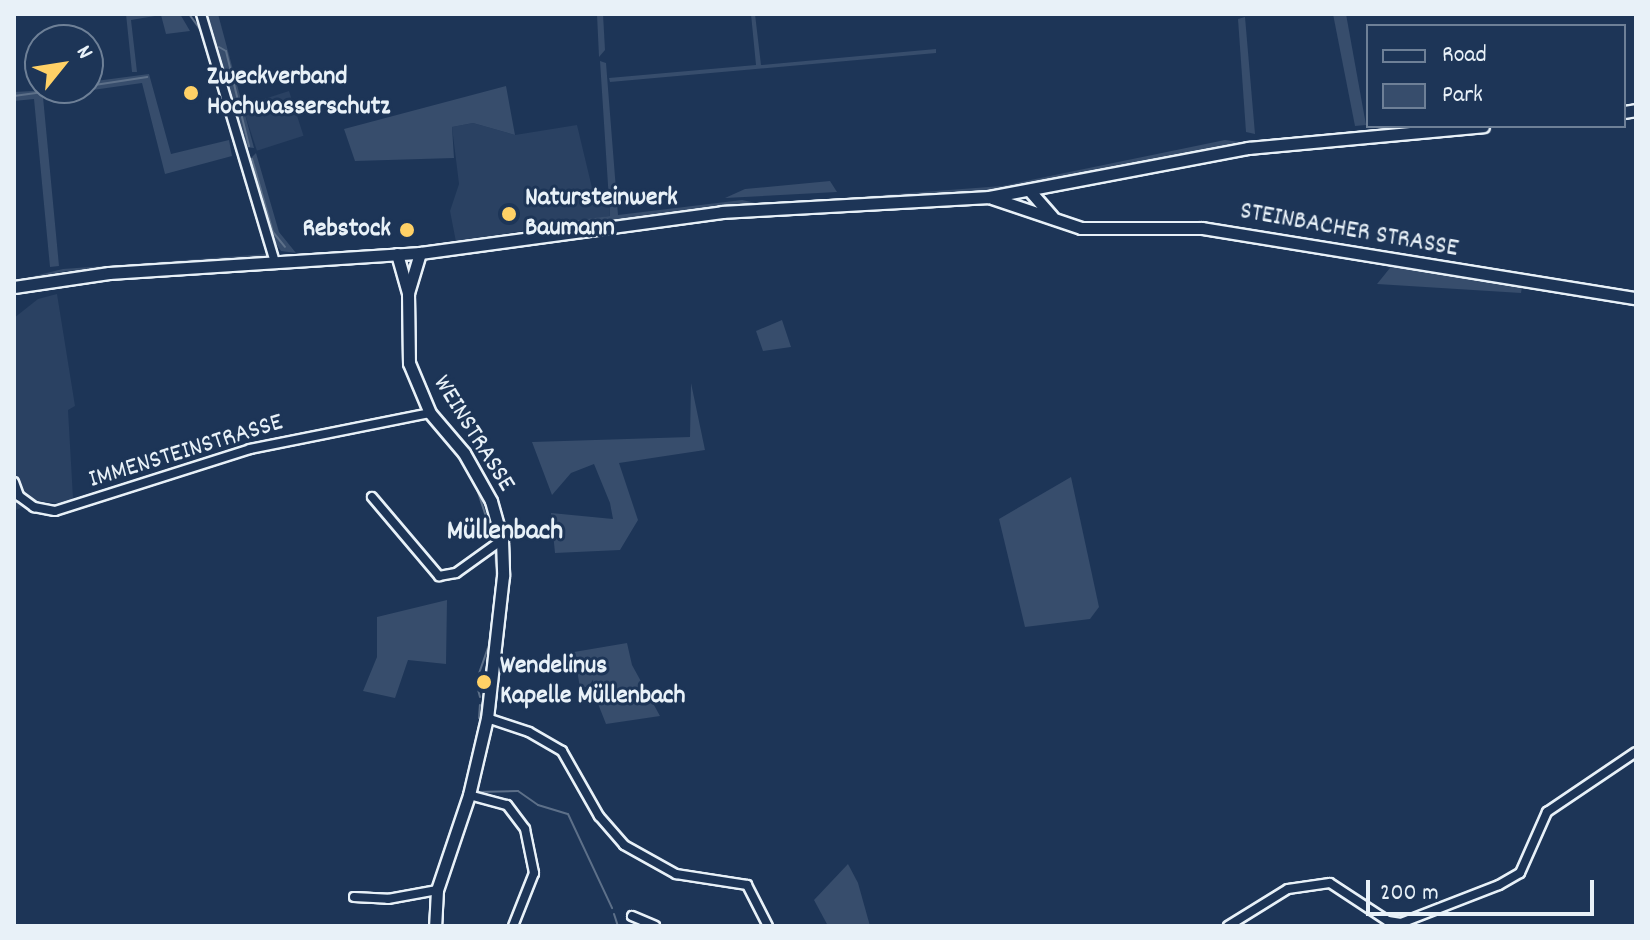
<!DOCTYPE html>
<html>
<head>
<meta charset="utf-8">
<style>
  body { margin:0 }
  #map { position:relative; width:1650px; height:940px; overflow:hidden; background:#1d3557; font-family:Dekko,sans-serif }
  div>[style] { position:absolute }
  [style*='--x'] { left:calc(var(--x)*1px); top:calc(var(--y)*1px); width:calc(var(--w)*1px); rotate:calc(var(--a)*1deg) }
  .built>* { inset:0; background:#2a4162; transform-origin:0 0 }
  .green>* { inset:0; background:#374d6c }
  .stream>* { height:2px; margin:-1px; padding:0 1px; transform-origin:1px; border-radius:1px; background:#5d7089 }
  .roads { filter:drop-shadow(2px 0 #e8f1f8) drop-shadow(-2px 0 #e8f1f8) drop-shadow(0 2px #e8f1f8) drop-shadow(0 -2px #e8f1f8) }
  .street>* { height:8px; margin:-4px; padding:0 4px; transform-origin:4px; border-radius:4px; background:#1d3557 }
  .secondary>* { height:11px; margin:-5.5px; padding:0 5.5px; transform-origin:5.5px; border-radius:5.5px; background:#1d3557 }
  .dots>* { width:22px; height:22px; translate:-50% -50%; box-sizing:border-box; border:4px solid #1d3557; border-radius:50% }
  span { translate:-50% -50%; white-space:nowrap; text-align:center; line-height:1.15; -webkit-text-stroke:6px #1d3557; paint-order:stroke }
  .poi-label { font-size:26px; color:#e8f1f8; font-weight:700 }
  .left { translate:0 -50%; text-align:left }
  .right { translate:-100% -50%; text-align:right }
  .street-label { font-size:26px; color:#e8f1f8 }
  .neighbourhood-label { font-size:28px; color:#e8f1f8; font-weight:700 }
  .frame { position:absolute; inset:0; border:16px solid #e8f1f8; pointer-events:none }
  .legend { position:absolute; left:1366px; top:24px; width:260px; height:104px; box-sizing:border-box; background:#1d3557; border:2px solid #6e8097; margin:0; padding:10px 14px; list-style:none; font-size:24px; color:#e8f1f8 }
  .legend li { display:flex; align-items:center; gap:16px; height:40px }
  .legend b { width:40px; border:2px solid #6e8097 }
  .north { position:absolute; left:24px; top:24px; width:80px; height:80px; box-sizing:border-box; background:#1d3557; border:2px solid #6e8097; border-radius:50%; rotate:60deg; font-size:22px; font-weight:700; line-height:32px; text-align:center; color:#e8f1f8 }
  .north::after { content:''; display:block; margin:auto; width:28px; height:36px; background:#ffd166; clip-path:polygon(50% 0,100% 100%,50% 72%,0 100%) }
  .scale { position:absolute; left:1366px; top:880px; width:228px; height:36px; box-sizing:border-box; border:4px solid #e8f1f8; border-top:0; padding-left:10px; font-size:24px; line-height:28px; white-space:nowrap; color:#e8f1f8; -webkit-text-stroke:6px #1d3557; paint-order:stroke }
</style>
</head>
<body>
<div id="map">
  <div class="built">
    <i style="left:289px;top:91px;width:47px;height:49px;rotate:72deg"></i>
    <i style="clip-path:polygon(473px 123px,515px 135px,577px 125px,593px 192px,607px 192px,610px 216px,456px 242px,450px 211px,459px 184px,452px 127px)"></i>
    <i style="clip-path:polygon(57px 294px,75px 406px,68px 410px,73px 498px,68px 504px,36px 501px,14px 511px,14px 318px,38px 299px)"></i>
  </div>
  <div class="green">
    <i style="clip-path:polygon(126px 14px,180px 14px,190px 31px,166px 34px,161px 15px,131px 20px,137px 72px,132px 72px)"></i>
    <i style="clip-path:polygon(205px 14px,218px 14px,254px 148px,245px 147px)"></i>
    <i style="clip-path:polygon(597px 14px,603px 14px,605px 50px,599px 57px)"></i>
    <i style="clip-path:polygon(751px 14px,755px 14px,761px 65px,936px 49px,936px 53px,610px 82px,609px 78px,756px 65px)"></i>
    <i style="clip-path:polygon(1333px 14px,1346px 14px,1366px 125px,1355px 126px)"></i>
    <i style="clip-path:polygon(1245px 17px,1255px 134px,1246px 132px,1238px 19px)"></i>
    <i style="clip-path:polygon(600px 61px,606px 63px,618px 215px,742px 200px,761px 204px,526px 233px,524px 227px,610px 216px)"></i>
    <i style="clip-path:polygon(149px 74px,171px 154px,229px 140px,232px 156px,165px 174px,142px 83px,43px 97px,59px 266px,50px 267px,34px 99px,14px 101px,14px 92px,88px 88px,88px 82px)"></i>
    <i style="clip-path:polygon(506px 86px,515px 135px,473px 123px,452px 127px,454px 158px,355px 161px,344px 129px)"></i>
    <i style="clip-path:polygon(1225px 140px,1240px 142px,998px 191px,776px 203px,1002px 186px)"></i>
    <i style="clip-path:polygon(256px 153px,279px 232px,296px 253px,281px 251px,272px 238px,248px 161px)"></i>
    <i style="clip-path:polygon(830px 181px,837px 192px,725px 198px,745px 189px)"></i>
    <i style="clip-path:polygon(266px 254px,269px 257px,67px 271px,14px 281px,63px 269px)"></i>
    <i style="clip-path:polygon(1394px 263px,1522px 287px,1521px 293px,1377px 284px)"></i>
    <i style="clip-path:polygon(782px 320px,791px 347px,763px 351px,756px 331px)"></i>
    <i style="clip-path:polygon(691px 383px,705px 450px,619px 463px,638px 520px,620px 550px,555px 553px,551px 513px,613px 519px,610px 503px,594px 464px,571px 473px,552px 495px,532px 442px,690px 437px)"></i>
    <i style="clip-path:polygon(1071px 477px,1099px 607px,1090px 619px,1025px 627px,999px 519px)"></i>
    <i style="clip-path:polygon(447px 600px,446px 664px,408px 660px,395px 698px,363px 691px,377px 657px,377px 617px)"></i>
    <i style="clip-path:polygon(627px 643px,632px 665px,660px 716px,606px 724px,591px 686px,580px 688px,574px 652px)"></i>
    <i style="clip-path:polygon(848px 864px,858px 883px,870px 926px,828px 926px,814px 900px)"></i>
  </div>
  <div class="stream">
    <i style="--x:189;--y:14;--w:24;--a:54"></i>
    <i style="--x:219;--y:47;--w:8;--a:30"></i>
    <i style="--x:226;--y:51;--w:98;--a:76.4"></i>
    <i style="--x:88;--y:86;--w:60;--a:-8.7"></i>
    <i style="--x:14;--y:96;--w:59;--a:-7.9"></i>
    <i style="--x:252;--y:159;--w:76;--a:74"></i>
    <i style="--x:273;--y:232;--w:19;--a:51"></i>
    <i style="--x:476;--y:486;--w:58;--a:71.9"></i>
    <i style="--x:495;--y:547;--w:37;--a:87"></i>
    <i style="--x:480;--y:697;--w:16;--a:-105"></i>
    <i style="--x:476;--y:682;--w:42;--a:-70.7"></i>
    <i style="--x:479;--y:718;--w:13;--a:-86"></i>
    <i style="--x:475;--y:745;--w:20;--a:-79"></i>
    <i style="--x:470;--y:767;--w:15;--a:-79"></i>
    <i style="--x:476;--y:792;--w:42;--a:-1.4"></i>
    <i style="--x:518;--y:791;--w:24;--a:35"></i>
    <i style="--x:538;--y:805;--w:31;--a:17"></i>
    <i style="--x:568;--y:814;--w:104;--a:64.9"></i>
    <i style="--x:614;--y:914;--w:13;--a:72"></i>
  </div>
  <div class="roads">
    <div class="street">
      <i style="--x:201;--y:14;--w:260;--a:73.4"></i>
      <i style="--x:14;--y:482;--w:15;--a:70"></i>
      <i style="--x:19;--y:496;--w:19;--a:36"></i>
      <i style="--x:34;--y:507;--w:21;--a:11"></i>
      <i style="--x:55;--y:511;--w:205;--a:-17.6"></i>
      <i style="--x:250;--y:449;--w:184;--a:-11.3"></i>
      <i style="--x:372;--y:497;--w:104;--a:49.7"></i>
      <i style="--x:439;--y:576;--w:17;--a:-10"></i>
      <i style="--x:456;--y:573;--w:57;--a:-35.7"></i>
      <i style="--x:487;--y:718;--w:44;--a:18.4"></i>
      <i style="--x:529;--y:732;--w:38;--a:30"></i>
      <i style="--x:562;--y:751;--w:75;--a:60.4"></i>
      <i style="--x:599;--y:816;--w:38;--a:49"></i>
      <i style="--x:624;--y:845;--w:60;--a:29.1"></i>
      <i style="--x:676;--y:874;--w:72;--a:8.8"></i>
      <i style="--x:747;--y:885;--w:46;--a:62.9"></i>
      <i style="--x:469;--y:795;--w:39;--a:15"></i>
      <i style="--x:507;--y:805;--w:30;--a:53"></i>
      <i style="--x:525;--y:829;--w:45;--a:78.4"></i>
      <i style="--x:534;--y:873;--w:57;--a:111.6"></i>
      <i style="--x:354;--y:897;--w:34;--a:3"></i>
      <i style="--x:388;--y:899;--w:50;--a:-10.4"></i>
      <i style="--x:632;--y:916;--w:25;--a:23"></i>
      <i style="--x:1228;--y:926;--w:70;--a:-31.7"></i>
      <i style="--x:1288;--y:889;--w:42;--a:-8.1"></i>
      <i style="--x:1330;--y:883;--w:69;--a:33.2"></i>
      <i style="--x:1388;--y:921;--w:13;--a:9"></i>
      <i style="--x:1401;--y:923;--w:105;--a:-21.2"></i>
      <i style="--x:1499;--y:885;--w:24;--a:-30"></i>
      <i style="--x:1520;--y:873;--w:67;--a:-66.1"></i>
      <i style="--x:1547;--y:812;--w:107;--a:-34"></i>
    </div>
    <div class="secondary">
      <i style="--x:1624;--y:112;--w:12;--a:-9"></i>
      <i style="--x:1029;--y:190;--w:35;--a:49"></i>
      <i style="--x:992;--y:198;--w:94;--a:18.6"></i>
      <i style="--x:1081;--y:228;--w:121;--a:0"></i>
      <i style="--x:1202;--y:228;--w:440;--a:9.2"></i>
      <i style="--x:420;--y:253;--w:42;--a:106.7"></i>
      <i style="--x:408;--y:293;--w:70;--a:89.2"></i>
      <i style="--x:409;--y:363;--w:54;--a:67.2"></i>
      <i style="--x:430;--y:413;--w:52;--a:49.6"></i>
      <i style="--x:464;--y:453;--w:55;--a:60.6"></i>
      <i style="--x:491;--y:501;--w:41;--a:74.2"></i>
      <i style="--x:502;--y:540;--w:36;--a:88"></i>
      <i style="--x:503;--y:576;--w:143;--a:96.4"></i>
      <i style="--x:487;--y:718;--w:79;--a:103.2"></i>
      <i style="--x:469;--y:795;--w:100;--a:108.6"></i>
      <i style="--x:437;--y:890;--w:36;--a:93"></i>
      <i style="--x:397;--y:254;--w:41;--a:74.2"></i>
      <i style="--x:14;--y:287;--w:96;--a:-8.4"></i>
      <i style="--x:109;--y:273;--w:312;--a:-3.7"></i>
      <i style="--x:420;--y:253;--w:305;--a:-7.7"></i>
      <i style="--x:722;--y:212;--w:267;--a:-3.2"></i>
      <i style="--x:989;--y:197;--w:264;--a:-10.7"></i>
      <i style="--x:1248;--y:148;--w:236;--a:-5.3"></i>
    </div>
  </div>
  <div class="dots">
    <i style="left:191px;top:93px;background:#ffd166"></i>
    <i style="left:509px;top:214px;background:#ffd166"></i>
    <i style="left:407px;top:230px;background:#ffd166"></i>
    <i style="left:484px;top:682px;background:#ffd166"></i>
  </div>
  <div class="poi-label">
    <span class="left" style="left:207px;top:93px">Zweckverband<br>Hochwasserschutz</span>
    <span class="left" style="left:525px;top:214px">Natursteinwerk<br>Baumann</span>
    <span class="right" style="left:391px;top:230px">Rebstock</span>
    <span class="left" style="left:500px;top:682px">Wendelinus<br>Kapelle Müllenbach</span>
  </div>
  <div class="street-label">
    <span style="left:1349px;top:231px;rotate:10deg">STEINBACHER STRASSE</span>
    <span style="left:473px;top:434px;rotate:58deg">WEINSTRASSE</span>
    <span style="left:186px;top:452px;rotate:-17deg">IMMENSTEINSTRASSE</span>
  </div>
  <div class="neighbourhood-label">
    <span style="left:505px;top:533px">Müllenbach</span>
  </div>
  <div class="frame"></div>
  <ul class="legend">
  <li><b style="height:10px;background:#1d3557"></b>Road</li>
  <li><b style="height:22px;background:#374d6c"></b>Park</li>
  </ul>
  <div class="north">N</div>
  <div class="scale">200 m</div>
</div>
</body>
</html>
